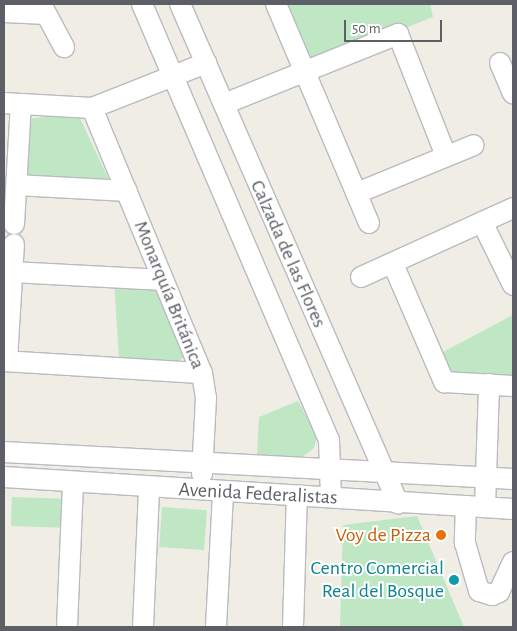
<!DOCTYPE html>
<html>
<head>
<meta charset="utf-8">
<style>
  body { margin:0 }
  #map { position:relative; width:517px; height:631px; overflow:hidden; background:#efede4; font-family:"Alegreya Sans",sans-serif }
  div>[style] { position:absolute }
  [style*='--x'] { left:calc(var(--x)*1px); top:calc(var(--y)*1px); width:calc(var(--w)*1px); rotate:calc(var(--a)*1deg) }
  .green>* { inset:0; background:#bfe7c3; transform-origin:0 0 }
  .roads { filter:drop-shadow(1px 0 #b9bbc0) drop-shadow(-1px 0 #b9bbc0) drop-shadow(0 1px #b9bbc0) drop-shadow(0 -1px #b9bbc0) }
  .minor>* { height:20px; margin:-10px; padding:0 10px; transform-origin:10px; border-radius:10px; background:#fff }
  .dots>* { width:14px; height:14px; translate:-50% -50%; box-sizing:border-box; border:2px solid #fff; border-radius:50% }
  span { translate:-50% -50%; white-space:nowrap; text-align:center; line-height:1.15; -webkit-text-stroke:4px #fff; paint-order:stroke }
  .street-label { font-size:20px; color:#5c5f65 }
  .food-label { font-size:20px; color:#c56008 }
  .right { translate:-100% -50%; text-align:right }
  .culture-label { font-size:20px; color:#0d838f }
  .frame { position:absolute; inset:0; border:5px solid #5c5f65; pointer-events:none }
  .scale { position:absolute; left:344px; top:20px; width:98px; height:22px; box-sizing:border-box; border:2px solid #5c5f65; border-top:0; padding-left:6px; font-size:15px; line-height:18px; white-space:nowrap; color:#5c5f65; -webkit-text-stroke:4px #fff; paint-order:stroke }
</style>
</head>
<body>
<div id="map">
  <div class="green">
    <i style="clip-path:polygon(279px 4px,430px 4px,433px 17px,306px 67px)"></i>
    <i style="clip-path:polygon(78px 114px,109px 180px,24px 180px,24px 119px)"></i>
    <i style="clip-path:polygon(114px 282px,153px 284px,184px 357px,175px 363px,119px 359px)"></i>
    <i style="clip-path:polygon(513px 315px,513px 381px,450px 377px,441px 353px)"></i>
    <i style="clip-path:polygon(298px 401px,317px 436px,314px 448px,301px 458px,257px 456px,259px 417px)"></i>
    <i style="left:12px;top:497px;width:53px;height:29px;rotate:2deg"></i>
    <i style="left:162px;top:507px;width:45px;height:40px;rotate:4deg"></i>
    <i style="clip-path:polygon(417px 516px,464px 627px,340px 627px,343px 525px)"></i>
  </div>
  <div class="roads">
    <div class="minor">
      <i style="--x:41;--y:4;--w:49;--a:61.9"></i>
      <i style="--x:142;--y:4;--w:474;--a:66.8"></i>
      <i style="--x:329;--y:440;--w:57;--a:88"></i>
      <i style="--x:180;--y:4;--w:545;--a:66.4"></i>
      <i style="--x:276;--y:4;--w:238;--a:67"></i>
      <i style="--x:4;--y:12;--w:42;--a:2.7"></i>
      <i style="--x:500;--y:63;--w:33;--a:67"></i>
      <i style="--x:4;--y:103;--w:88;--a:3.3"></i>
      <i style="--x:92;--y:108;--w:123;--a:-21.5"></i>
      <i style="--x:224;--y:104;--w:188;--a:-21.9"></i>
      <i style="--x:398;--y:34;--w:131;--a:68.5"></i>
      <i style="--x:92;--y:108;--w:287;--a:67.5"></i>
      <i style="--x:202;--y:373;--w:25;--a:81"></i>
      <i style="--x:206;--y:398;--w:76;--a:93"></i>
      <i style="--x:17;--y:185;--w:110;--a:3.1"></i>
      <i style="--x:357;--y:193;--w:126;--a:-22.3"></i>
      <i style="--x:482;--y:222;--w:70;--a:63.8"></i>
      <i style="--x:14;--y:224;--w:120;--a:-86.7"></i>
      <i style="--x:393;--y:264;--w:129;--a:66.6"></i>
      <i style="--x:444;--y:382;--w:69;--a:3.3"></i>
      <i style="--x:12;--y:272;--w:151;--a:3"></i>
      <i style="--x:361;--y:277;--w:167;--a:-24.4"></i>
      <i style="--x:4;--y:361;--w:198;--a:3.5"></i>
      <i style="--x:7;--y:361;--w:117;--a:-86.6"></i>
      <i style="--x:4;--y:452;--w:510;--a:3.04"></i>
      <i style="--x:4;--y:477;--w:510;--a:3.6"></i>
      <i style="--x:466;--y:506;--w:37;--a:92"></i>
      <i style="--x:465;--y:543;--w:50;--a:73.7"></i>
      <i style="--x:479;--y:591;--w:14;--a:17"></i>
      <i style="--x:492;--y:595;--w:8;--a:-23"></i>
      <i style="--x:499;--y:592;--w:33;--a:-65"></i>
      <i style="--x:485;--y:507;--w:123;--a:-88.1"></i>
      <i style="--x:67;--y:627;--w:143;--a:-87.6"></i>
      <i style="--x:143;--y:627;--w:139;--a:-87.5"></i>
      <i style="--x:216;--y:627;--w:135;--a:-87"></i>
      <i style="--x:293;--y:627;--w:131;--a:-88.3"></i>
    </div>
  </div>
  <div class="dots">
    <i style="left:441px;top:535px;background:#e8710a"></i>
    <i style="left:454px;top:580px;background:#0f9aa8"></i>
  </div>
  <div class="street-label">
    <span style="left:288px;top:254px;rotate:66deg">Calzada de las Flores</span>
    <span style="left:169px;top:295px;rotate:68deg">Monarquía Británica</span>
    <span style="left:258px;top:494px;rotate:3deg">Avenida Federalistas</span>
  </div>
  <div class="food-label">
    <span class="right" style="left:431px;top:535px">Voy de Pizza</span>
  </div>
  <div class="culture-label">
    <span class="right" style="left:444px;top:580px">Centro Comercial<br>Real del Bosque</span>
  </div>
  <div class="frame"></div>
  <div class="scale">50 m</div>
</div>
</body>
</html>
